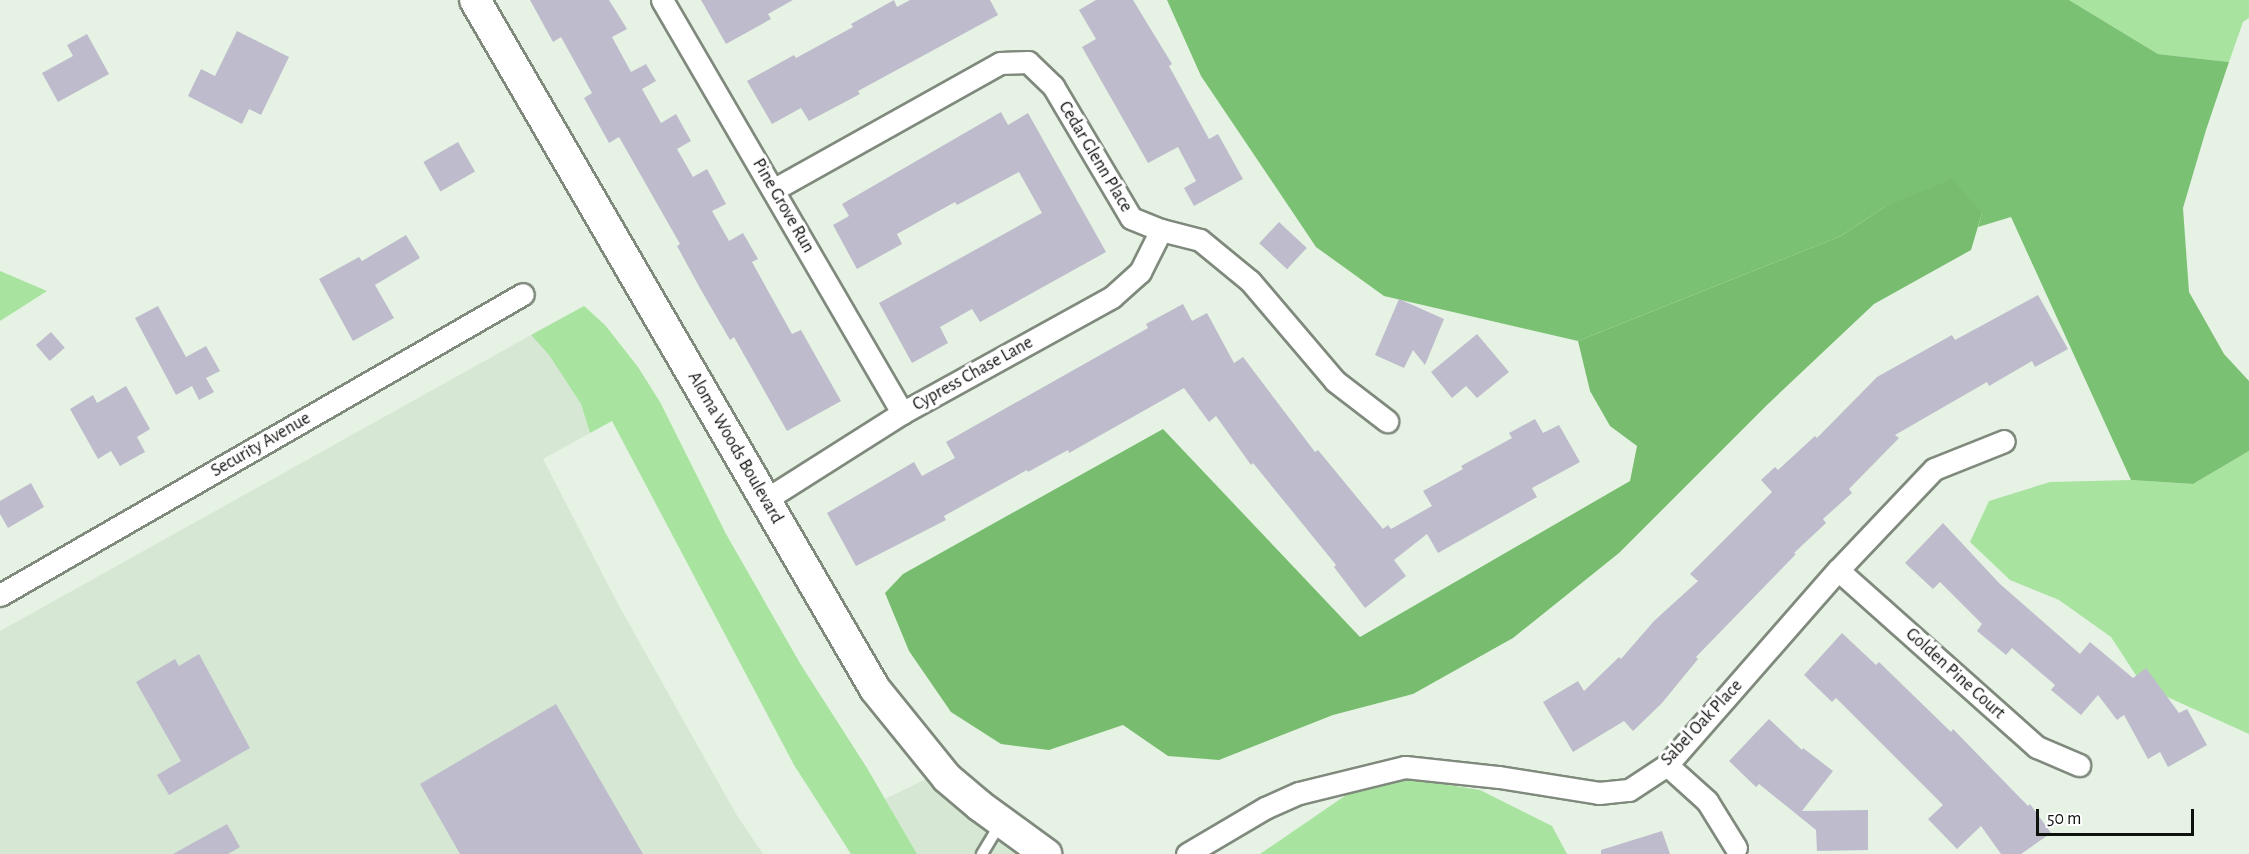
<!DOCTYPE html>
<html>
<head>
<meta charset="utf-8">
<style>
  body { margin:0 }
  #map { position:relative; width:2249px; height:854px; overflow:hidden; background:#e6f2e4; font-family:"Alegreya Sans",sans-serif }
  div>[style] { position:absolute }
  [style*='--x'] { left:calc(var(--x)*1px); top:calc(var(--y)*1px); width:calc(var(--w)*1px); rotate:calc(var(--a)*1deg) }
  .built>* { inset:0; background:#d6e8d4 }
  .green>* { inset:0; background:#a8e3a0 }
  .forest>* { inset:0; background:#7bc173 }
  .water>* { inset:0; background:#78bd6f }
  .building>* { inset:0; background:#bebccc; transform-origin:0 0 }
  .roads { filter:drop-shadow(2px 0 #7f8a7d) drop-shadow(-2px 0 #7f8a7d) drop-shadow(0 2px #7f8a7d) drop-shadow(0 -2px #7f8a7d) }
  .lane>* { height:10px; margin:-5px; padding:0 5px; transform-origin:5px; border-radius:5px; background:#fff }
  .street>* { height:21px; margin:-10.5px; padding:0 10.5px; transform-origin:10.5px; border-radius:10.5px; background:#fff }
  .secondary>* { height:30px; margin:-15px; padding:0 15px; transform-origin:15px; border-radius:15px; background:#fff }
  span { translate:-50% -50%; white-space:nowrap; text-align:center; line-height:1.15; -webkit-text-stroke:6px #fff; paint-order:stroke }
  .street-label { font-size:18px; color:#0e120d }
  .scale { position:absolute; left:2036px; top:809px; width:158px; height:27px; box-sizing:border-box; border:3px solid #0e120d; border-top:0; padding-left:8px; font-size:18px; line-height:21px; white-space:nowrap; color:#0e120d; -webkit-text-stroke:4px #fff; paint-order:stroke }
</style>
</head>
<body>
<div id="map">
  <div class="built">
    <i style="clip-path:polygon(531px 335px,549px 355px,581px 404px,590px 433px,543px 459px,618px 604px,736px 814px,763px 854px,0 854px,0 631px)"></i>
    <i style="clip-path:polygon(930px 777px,1026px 854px,917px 854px,885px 799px)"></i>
  </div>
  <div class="green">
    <i style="clip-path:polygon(2069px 0,2249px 0,2249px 18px,2243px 22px,2229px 62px,2158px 54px)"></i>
    <i style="clip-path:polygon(0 271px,47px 291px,0 321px)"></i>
    <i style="clip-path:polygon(584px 306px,605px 325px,638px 367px,660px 402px,726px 534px,801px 665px,867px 768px,917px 854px,851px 854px,794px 765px,612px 421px,590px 433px,581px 404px,549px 355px,531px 335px)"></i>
    <i style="clip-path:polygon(2249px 451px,2249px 734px,2143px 686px,2111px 637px,2059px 600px,2010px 580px,1970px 542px,1989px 501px,2050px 482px,2131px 480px,2193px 484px)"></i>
    <i style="clip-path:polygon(1411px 779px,1480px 790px,1552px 826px,1567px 854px,1260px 854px,1352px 791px)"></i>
  </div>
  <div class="forest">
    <i style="clip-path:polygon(1167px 0,2069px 0,2158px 54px,2229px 62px,2206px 130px,2183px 208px,2189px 292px,2224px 354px,2249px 381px,2249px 451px,2193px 484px,2131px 480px,2011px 217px,1978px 227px,1982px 213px,1886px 206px,1841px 236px,1578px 341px,1384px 296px,1316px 247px,1201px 76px)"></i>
  </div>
  <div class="water">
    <i style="clip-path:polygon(1952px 179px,1982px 213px,1971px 250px,1874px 304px,1767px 405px,1619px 553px,1513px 638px,1413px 694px,1333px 715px,1219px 760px,1168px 756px,1123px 725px,1049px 750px,1001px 744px,951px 712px,909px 651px,885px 593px,903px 574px,1163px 429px,1360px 637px,1630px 481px,1637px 446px,1610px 426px,1590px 391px,1578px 341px,1841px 236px,1886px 206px)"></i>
  </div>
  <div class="building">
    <i style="clip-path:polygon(530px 0,609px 0,627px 29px,612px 37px,631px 72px,646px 64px,656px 81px,642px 89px,661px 123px,676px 114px,691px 141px,677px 149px,693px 177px,707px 169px,726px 204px,712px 211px,729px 241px,743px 233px,758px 259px,752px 262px,792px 334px,801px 330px,841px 401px,787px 431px,734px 337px,730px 340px,701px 290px,677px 246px,680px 244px,619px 137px,609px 143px,584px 98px,592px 93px,561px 37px,553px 42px)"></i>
    <i style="clip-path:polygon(701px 0,793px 0,768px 14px,771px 19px,726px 44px)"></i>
    <i style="clip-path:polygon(894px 0,897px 7px,910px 0,990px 0,998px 15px,858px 91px,860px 94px,809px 121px,801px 108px,772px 124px,747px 81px,794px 55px,796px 58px,853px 27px,851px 24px)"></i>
    <i style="clip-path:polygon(1096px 0,1133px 0,1172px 64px,1169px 66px,1209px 139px,1218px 134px,1243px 179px,1194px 206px,1184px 188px,1196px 181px,1178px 147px,1148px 163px,1082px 47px,1096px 39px,1079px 10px)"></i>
    <i style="clip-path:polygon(237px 31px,289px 57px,261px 115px,249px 109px,242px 124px,188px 96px,201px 69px,215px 76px)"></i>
    <i style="clip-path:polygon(87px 34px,109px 74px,58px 102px,42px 73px,73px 56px,67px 45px)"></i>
    <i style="clip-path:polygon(1001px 112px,1008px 125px,1028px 113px,1106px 252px,980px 322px,972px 309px,940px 327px,948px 343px,912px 363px,879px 303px,1042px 213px,1019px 172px,957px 205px,955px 202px,897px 234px,902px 244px,857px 269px,833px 225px,849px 216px,842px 204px)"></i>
    <i style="left:458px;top:142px;width:34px;height:40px;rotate:60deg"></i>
    <i style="left:1279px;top:222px;width:38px;height:29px;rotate:43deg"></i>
    <i style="clip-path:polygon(406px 235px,420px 258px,375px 285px,394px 318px,353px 341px,319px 279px,359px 257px,362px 261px)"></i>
    <i style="clip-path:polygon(2038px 295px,2068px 349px,2035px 367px,2032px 361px,1989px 386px,1987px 382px,1895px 435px,1899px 438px,1849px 489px,1852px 493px,1823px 519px,1826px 523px,1794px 553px,1796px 554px,1696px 657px,1698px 659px,1662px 703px,1633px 731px,1624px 721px,1573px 752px,1543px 702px,1578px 681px,1584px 691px,1619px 657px,1621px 659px,1654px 621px,1698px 581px,1690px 574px,1772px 492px,1761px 480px,1775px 467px,1778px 470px,1815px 436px,1817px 438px,1877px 377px,1952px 335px,1955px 340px)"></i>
    <i style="clip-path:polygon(1399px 299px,1444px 319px,1425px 365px,1413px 350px,1404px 368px,1375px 355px)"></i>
    <i style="clip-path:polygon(1183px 304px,1192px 321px,1207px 313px,1234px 363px,1243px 357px,1315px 452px,1318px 450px,1383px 529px,1388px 525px,1391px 529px,1432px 506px,1423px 491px,1463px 469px,1461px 466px,1512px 438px,1509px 433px,1535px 419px,1543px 433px,1559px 425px,1580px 462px,1532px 488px,1537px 497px,1438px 553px,1427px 534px,1394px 560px,1406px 576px,1365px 608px,1334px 567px,1336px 565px,1253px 463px,1251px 465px,1216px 416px,1209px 422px,1184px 388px,1069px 453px,1068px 450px,1028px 472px,1027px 470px,944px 516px,946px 520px,856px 566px,827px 513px,914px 462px,922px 476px,955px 458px,946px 442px,1148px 328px,1146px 324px)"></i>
    <i style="clip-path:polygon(158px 306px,186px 357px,206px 346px,220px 371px,206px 378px,214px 392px,199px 400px,192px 386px,176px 395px,135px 318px)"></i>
    <i style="left:51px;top:332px;width:21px;height:20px;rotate:49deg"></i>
    <i style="clip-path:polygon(1477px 334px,1509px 372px,1477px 398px,1466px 386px,1452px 398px,1431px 372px)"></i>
    <i style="clip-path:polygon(126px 386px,150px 429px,137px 437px,145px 452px,120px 466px,111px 451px,98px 459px,70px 409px,93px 395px,97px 403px)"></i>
    <i style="clip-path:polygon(31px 483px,44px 507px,8px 528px,0 514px,0 501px)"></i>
    <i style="clip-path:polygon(1943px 523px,2000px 584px,2080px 654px,2090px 642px,2133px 678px,2146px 668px,2179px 713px,2187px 709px,2207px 745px,2168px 767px,2160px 752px,2148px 759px,2124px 715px,2117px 720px,2098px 695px,2081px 715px,2051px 690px,2055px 685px,2012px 648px,2006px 655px,1977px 631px,1982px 624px,1940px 582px,1933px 589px,1905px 563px)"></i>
    <i style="clip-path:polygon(1842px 633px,1876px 665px,1879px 662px,1951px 732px,1953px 729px,2028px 806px,2030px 804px,2051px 833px,2021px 854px,2001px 854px,1981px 826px,1957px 849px,1928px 819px,1943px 805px,1836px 698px,1832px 702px,1804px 675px)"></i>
    <i style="clip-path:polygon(199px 654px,250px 748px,169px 795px,157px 775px,181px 761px,136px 682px,175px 659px,179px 666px)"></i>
    <i style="clip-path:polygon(556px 704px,643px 854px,460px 854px,420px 784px)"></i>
    <i style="clip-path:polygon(1769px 719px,1802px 750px,1803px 748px,1833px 771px,1802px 811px,1868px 810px,1868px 850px,1817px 851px,1816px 830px,1759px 784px,1756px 787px,1729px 761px)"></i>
    <i style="clip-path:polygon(227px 824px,240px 847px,228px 854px,173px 854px)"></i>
    <i style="clip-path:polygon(1662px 831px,1670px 854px,1601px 854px,1601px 850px)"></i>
  </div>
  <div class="roads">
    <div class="lane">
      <i style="--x:982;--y:854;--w:37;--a:-59"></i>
    </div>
    <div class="street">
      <i style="--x:662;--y:0;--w:478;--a:59.8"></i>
      <i style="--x:773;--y:190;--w:260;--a:-29.2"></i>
      <i style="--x:1000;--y:63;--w:28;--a:-2"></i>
      <i style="--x:1028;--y:62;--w:35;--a:44"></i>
      <i style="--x:1053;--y:86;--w:153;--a:59.4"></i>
      <i style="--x:1131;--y:218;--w:32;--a:22"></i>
      <i style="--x:1161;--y:230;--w:40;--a:14.4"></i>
      <i style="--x:1200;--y:240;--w:65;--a:39.4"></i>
      <i style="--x:1250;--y:281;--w:131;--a:49.6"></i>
      <i style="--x:1335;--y:381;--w:66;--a:37.6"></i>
      <i style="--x:765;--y:500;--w:162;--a:-32.4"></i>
      <i style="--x:902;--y:413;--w:240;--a:-28.9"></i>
      <i style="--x:1112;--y:297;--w:38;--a:-42"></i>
      <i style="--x:1140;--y:272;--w:47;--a:-63.4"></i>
      <i style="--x:1838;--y:570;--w:266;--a:41.7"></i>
      <i style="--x:2037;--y:747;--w:46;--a:23.2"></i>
      <i style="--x:0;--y:595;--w:603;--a:-29.92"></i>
      <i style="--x:1667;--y:765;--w:54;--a:42"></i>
      <i style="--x:1707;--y:801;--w:55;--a:58.3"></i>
      <i style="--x:1187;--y:854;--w:91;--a:-30.5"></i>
      <i style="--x:1265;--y:808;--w:37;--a:-24"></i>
      <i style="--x:1299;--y:793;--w:109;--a:-13.8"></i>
      <i style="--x:1405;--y:767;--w:95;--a:6.1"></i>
      <i style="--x:1499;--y:777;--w:101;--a:9.1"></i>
      <i style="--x:1599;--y:793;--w:30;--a:-6"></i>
      <i style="--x:1629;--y:790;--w:45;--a:-33.3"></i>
      <i style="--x:1667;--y:765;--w:259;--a:-48.8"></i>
      <i style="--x:1838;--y:570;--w:139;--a:-46.5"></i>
      <i style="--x:1934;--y:469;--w:75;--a:-21.8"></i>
    </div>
    <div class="secondary">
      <i style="--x:475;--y:0;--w:797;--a:59.86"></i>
      <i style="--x:875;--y:689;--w:114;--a:51"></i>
      <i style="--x:947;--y:778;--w:43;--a:40.3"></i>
      <i style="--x:980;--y:806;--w:82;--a:36"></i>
    </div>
  </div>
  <div class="street-label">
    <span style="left:1095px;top:157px;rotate:59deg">Cedar Glenn Place</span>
    <span style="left:783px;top:206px;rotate:60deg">Pine Grove Run</span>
    <span style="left:973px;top:374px;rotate:-29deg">Cypress Chase Lane</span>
    <span style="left:261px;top:445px;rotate:-30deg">Security Avenue</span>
    <span style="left:735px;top:448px;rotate:60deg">Aloma Woods Boulevard</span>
    <span style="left:1955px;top:674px;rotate:42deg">Golden Pine Court</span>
    <span style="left:1702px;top:723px;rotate:-47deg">Sabel Oak Place</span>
  </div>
  <div class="scale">50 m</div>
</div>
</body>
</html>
